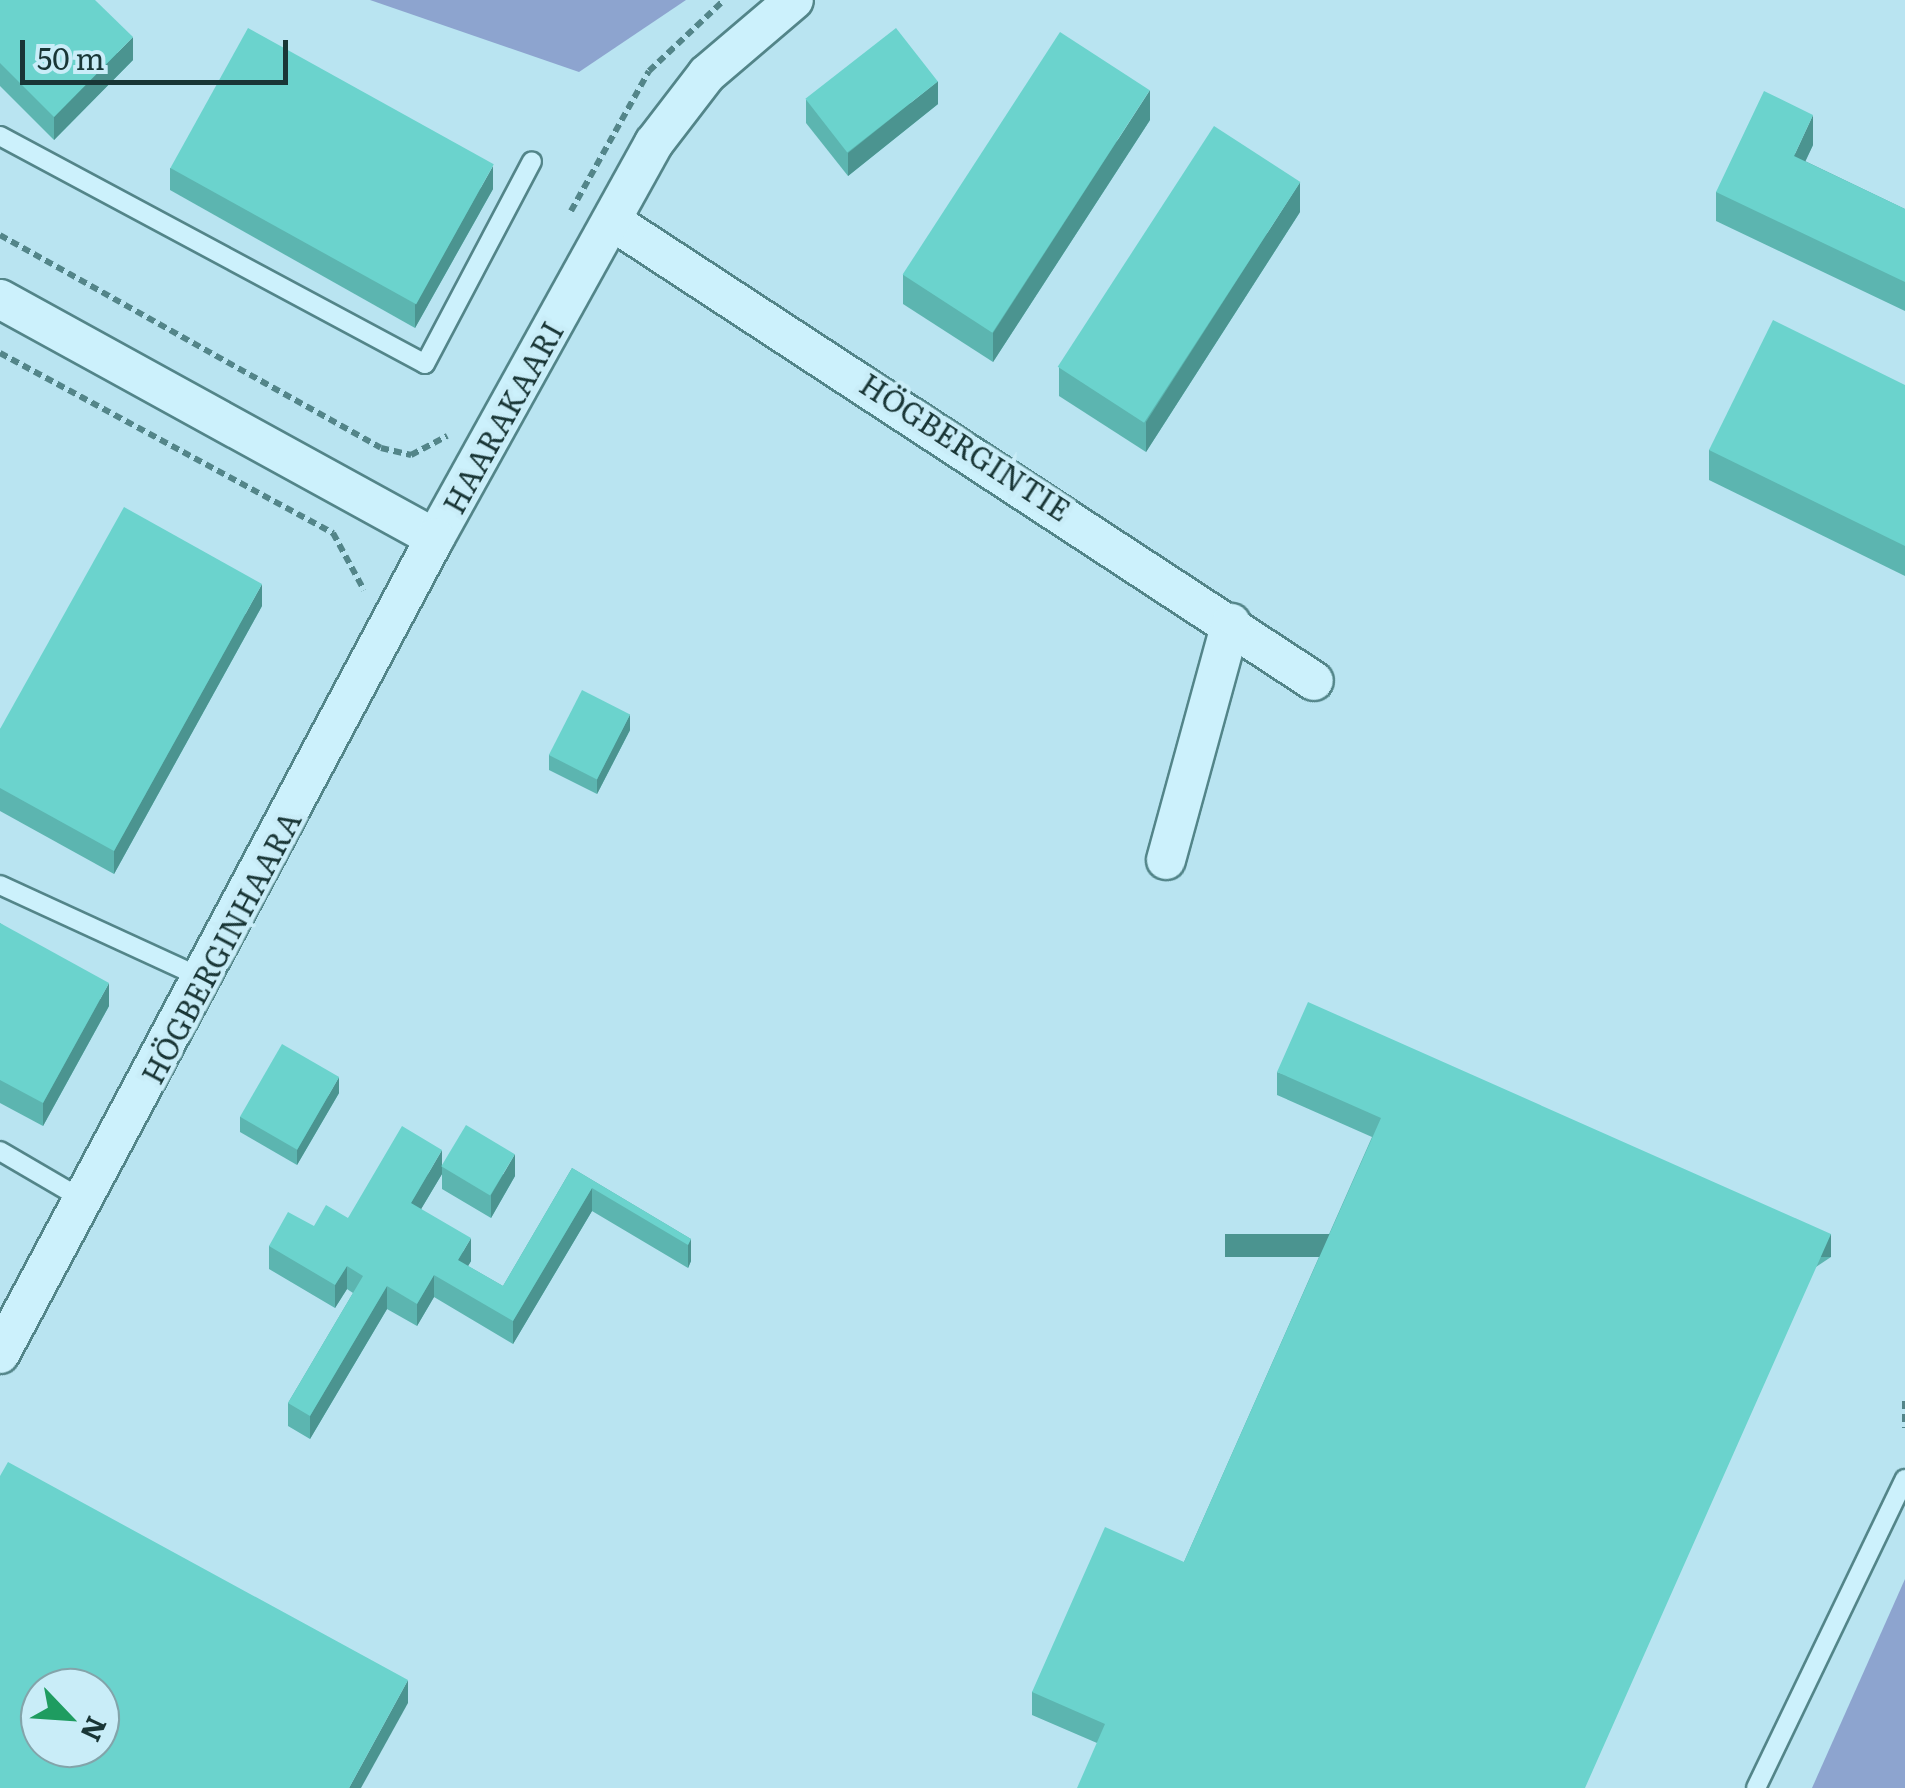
<!DOCTYPE html>
<html>
<head>
<meta charset="utf-8">
<style>
  body { margin:0 }
  #map { position:relative; width:1905px; height:1788px; overflow:hidden; background:#b9e4f1; font-family:Literata,serif }
  div>[style] { position:absolute }
  [style*='--x'] { left:calc(var(--x)*1px); top:calc(var(--y)*1px); width:calc(var(--w)*1px); rotate:calc(var(--a)*1deg) }
  .green>* { inset:0; background:#8da4cf }
  .path>* { height:6px; margin-top:-3px; transform-origin:0; background:repeating-linear-gradient(90deg,#538589 0 8px,transparent 0 13px) }
  .roads { filter:drop-shadow(2px 0 #538589) drop-shadow(-2px 0 #538589) drop-shadow(0 2px #538589) drop-shadow(0 -2px #538589) }
  .lane>* { height:18px; margin:-9px; padding:0 9px; transform-origin:9px; border-radius:9px; background:#ccf1fc }
  .street>* { height:38px; margin:-19px; padding:0 19px; transform-origin:19px; border-radius:19px; background:#ccf1fc }
  .wall>* { inset:0; background:#5cb5b0 }
  .shaded-wall>* { inset:0; background:#4b9490; transform-origin:0 0 }
  .building>* { inset:0; background:#6bd3cd; transform-origin:0 0 }
  span { translate:-50% -50%; white-space:nowrap; text-align:center; line-height:1.15; -webkit-text-stroke:9px #c9edf8; paint-order:stroke }
  .street-label { font-size:30px; color:#193636 }
  .north { position:absolute; left:20px; top:1668px; width:100px; height:100px; box-sizing:border-box; background:#c9edf8; border:2px solid #83a4aa; border-radius:50%; rotate:115deg; font-size:28px; font-weight:700; line-height:40px; text-align:center; color:#193636 }
  .north::after { content:''; display:block; margin:auto; width:35px; height:45px; background:#1e9c60; clip-path:polygon(50% 0,100% 100%,50% 72%,0 100%) }
  .scale { position:absolute; left:20px; top:40px; width:268px; height:45px; box-sizing:border-box; border:5px solid #193636; border-top:0; padding-left:12px; font-size:30px; line-height:35px; white-space:nowrap; color:#193636; -webkit-text-stroke:8px #c9edf8; paint-order:stroke }
</style>
</head>
<body>
<div id="map">
  <div class="green">
    <i style="clip-path:polygon(370px 0,686px 0,579px 72px)"></i>
    <i style="clip-path:polygon(1905px 1579px,1905px 1788px,1812px 1788px)"></i>
  </div>
  <div class="path">
    <i style="--x:571;--y:211;--w:160;--a:-60.9"></i>
    <i style="--x:649;--y:71;--w:103;--a:-43.4"></i>
    <i style="--x:0;--y:235;--w:436;--a:29.2"></i>
    <i style="--x:381;--y:448;--w:31;--a:13"></i>
    <i style="--x:411;--y:455;--w:41;--a:-27.8"></i>
    <i style="--x:0;--y:353;--w:379;--a:28.4"></i>
    <i style="--x:333;--y:533;--w:65;--a:61.5"></i>
    <i style="--x:1905;--y:1401;--w:27;--a:90"></i>
  </div>
  <div class="roads">
    <div class="lane">
      <i style="--x:0;--y:136;--w:482;--a:28.2"></i>
      <i style="--x:425;--y:364;--w:229;--a:-62.2"></i>
      <i style="--x:0;--y:885;--w:222;--a:24.7"></i>
      <i style="--x:0;--y:1151;--w:97;--a:30.3"></i>
      <i style="--x:1756;--y:1788;--w:343;--a:-64.3"></i>
    </div>
    <div class="street">
      <i style="--x:612;--y:221;--w:839;--a:33.24"></i>
      <i style="--x:0;--y:299;--w:496;--a:28.8"></i>
      <i style="--x:435;--y:538;--w:452;--a:-61"></i>
      <i style="--x:654;--y:143;--w:87;--a:-52.5"></i>
      <i style="--x:707;--y:74;--w:114;--a:-40.4"></i>
      <i style="--x:1166;--y:860;--w:246;--a:-74.7"></i>
      <i style="--x:0;--y:1354;--w:925;--a:-61.94"></i>
    </div>
  </div>
  <div class="wall">
    <i style="clip-path:polygon(0 0,133px 60px,54px 140px,0 86px)"></i>
    <i style="clip-path:polygon(806px 100px,938px 104px,848px 176px,806px 123px)"></i>
    <i style="clip-path:polygon(1150px 120px,993px 362px,903px 304px,903px 275px)"></i>
    <i style="clip-path:polygon(1813px 145px,1805px 161px,1905px 209px,1905px 311px,1716px 221px,1716px 192px)"></i>
    <i style="clip-path:polygon(170px 168px,493px 189px,415px 328px,170px 190px)"></i>
    <i style="clip-path:polygon(1300px 212px,1146px 452px,1059px 396px,1059px 367px)"></i>
    <i style="clip-path:polygon(1905px 385px,1905px 576px,1709px 480px,1709px 450px)"></i>
    <i style="clip-path:polygon(262px 606px,114px 874px,0 811px,0 729px)"></i>
    <i style="clip-path:polygon(630px 730px,597px 794px,549px 770px,549px 755px)"></i>
    <i style="clip-path:polygon(0 923px,109px 1006px,43px 1126px,0 1103px)"></i>
    <i style="clip-path:polygon(1277px 1072px,1831px 1257px,1097px 1743px,1032px 1715px,1032px 1692px,1184px 1562px,1372px 1137px,1277px 1095px)"></i>
    <i style="clip-path:polygon(339px 1093px,297px 1165px,240px 1132px,240px 1117px)"></i>
    <i style="clip-path:polygon(442px 1166px,515px 1176px,491px 1218px,442px 1189px,442px 1174px,421px 1209px,471px 1261px,468px 1266px,503px 1286px,572px 1168px,691px 1239px,691px 1261px,688px 1268px,592px 1211px,513px 1344px,434px 1297px,417px 1326px,387px 1309px,310px 1439px,288px 1426px,288px 1403px,353px 1293px,347px 1289px,335px 1308px,269px 1269px,269px 1246px,314px 1226px,348px 1218px)"></i>
  </div>
  <div class="shaded-wall">
    <i style="clip-path:polygon(133px 37px,133px 60px,54px 140px,54px 117px)"></i>
    <i style="clip-path:polygon(938px 81px,938px 104px,848px 176px,848px 153px)"></i>
    <i style="clip-path:polygon(1150px 90px,1150px 120px,993px 362px,993px 333px)"></i>
    <i style="clip-path:polygon(1813px 115px,1813px 145px,1794px 186px,1794px 156px)"></i>
    <i style="clip-path:polygon(493px 166px,493px 189px,415px 328px,415px 305px)"></i>
    <i style="clip-path:polygon(1300px 182px,1300px 212px,1146px 452px,1146px 422px)"></i>
    <i style="clip-path:polygon(262px 584px,262px 606px,114px 874px,114px 851px)"></i>
    <i style="clip-path:polygon(630px 714px,630px 730px,597px 794px,597px 779px)"></i>
    <i style="clip-path:polygon(109px 983px,109px 1006px,43px 1126px,43px 1103px)"></i>
    <i style="clip-path:polygon(339px 1077px,339px 1093px,297px 1165px,297px 1150px)"></i>
    <i style="clip-path:polygon(442px 1150px,442px 1174px,411px 1226px,411px 1203px)"></i>
    <i style="clip-path:polygon(515px 1154px,515px 1176px,491px 1218px,491px 1195px)"></i>
    <i style="clip-path:polygon(592px 1188px,592px 1211px,513px 1344px,513px 1321px)"></i>
    <i style="left:1831px;top:1234px;width:23px;height:606px;rotate:90deg"></i>
    <i style="clip-path:polygon(471px 1238px,471px 1261px,458px 1283px,458px 1260px)"></i>
    <i style="clip-path:polygon(691px 1239px,691px 1261px,688px 1268px,688px 1245px)"></i>
    <i style="clip-path:polygon(347px 1266px,347px 1289px,335px 1308px,335px 1285px)"></i>
    <i style="clip-path:polygon(434px 1275px,434px 1297px,417px 1326px,417px 1304px)"></i>
    <i style="clip-path:polygon(387px 1286px,387px 1309px,310px 1439px,310px 1416px)"></i>
    <i style="clip-path:polygon(408px 1680px,408px 1703px,361px 1788px,349px 1788px)"></i>
  </div>
  <div class="building">
    <i style="clip-path:polygon(0 0,95px 0,133px 37px,54px 117px,0 63px)"></i>
    <i style="left:248px;top:28px;width:281px;height:160px;rotate:29deg"></i>
    <i style="left:896px;top:28px;width:68px;height:115px;rotate:52deg"></i>
    <i style="left:1060px;top:32px;width:107px;height:289px;rotate:33deg"></i>
    <i style="clip-path:polygon(1764px 91px,1813px 115px,1794px 156px,1905px 209px,1905px 282px,1716px 192px)"></i>
    <i style="left:1214px;top:126px;width:103px;height:287px;rotate:33deg"></i>
    <i style="clip-path:polygon(1773px 320px,1905px 385px,1905px 546px,1709px 450px)"></i>
    <i style="clip-path:polygon(124px 507px,262px 584px,114px 851px,0 788px,0 729px)"></i>
    <i style="left:582px;top:690px;width:54px;height:73px;rotate:27deg"></i>
    <i style="clip-path:polygon(0 923px,109px 983px,43px 1103px,0 1080px)"></i>
    <i style="clip-path:polygon(1308px 1002px,1831px 1234px,1585px 1788px,1077px 1788px,1105px 1724px,1032px 1692px,1105px 1527px,1184px 1562px,1381px 1118px,1277px 1072px)"></i>
    <i style="left:282px;top:1044px;width:66px;height:84px;rotate:30deg"></i>
    <i style="left:466px;top:1125px;width:57px;height:48px;rotate:31deg"></i>
    <i style="clip-path:polygon(402px 1126px,442px 1150px,411px 1203px,471px 1238px,458px 1260px,503px 1286px,572px 1168px,691px 1239px,688px 1245px,592px 1188px,513px 1321px,434px 1275px,417px 1304px,387px 1286px,310px 1416px,288px 1403px,363px 1276px,347px 1266px,335px 1285px,269px 1246px,288px 1212px,314px 1226px,326px 1205px,348px 1218px)"></i>
    <i style="clip-path:polygon(evenodd,8px 1462px,408px 1680px,349px 1788px,0 1788px,0 1476px,8px 1462px,40px 1688px,100px 1688px,100px 1748px,40px 1748px,40px 1688px)"></i>
  </div>
  <div class="street-label">
    <span style="left:502px;top:417px;rotate:-61deg">HAARAKAARI</span>
    <span style="left:966px;top:446px;rotate:33deg">HÖGBERGINTIE</span>
    <span style="left:220px;top:947px;rotate:-62deg">HÖGBERGINHAARA</span>
  </div>
  <div class="north">N</div>
  <div class="scale">50 m</div>
</div>
</body>
</html>
